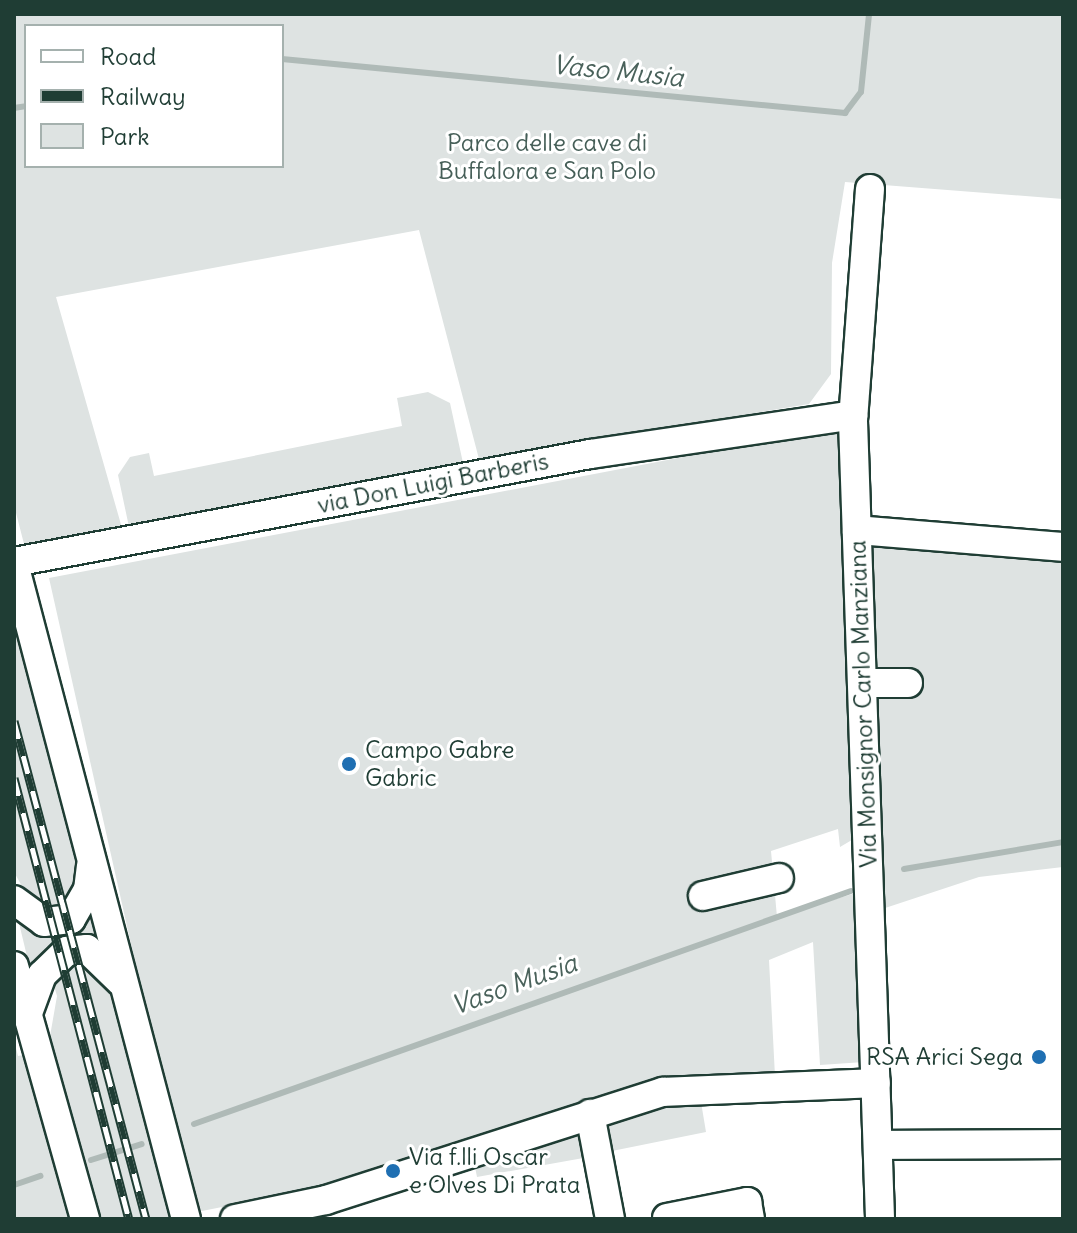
<!DOCTYPE html>
<html>
<head>
<meta charset="utf-8">
<style>
  body { margin:0 }
  #map { position:relative; width:1077px; height:1233px; overflow:hidden; background:#fff; font-family:Delius,sans-serif }
  div>[style] { position:absolute }
  [style*='--x'] { left:calc(var(--x)*1px); top:calc(var(--y)*1px); width:calc(var(--w)*1px); rotate:calc(var(--a)*1deg) }
  .green>* { inset:0; background:#dee3e2 }
  .stream>* { height:6px; margin:-3px; padding:0 3px; transform-origin:3px; border-radius:3px; background:#afbab7 }
  .roads { filter:drop-shadow(2px 0 #1f3d34) drop-shadow(-2px 0 #1f3d34) drop-shadow(0 2px #1f3d34) drop-shadow(0 -2px #1f3d34) }
  .minor>* { height:28px; margin:-14px; padding:0 14px; transform-origin:14px; border-radius:14px; background:#fff }
  .rail>* { height:9px; margin-top:-4.5px; transform-origin:0; background:repeating-linear-gradient(90deg,#fff 0 18px,#1f3d34 0 36px); box-sizing:border-box; border-block:2px solid #1f3d34 }
  .dots>* { width:22px; height:22px; translate:-50% -50%; box-sizing:border-box; border:4px solid #fff; border-radius:50% }
  span { translate:-50% -50%; white-space:nowrap; text-align:center; line-height:1.15; -webkit-text-stroke:6px #fff; paint-order:stroke }
  .park-label { font-size:24px; color:#455e57 }
  .street-label { font-size:24px; color:#1f3d34 }
  .poi-label { font-size:24px; color:#1f3d34 }
  .left { translate:0 -50%; text-align:left }
  .right { translate:-100% -50%; text-align:right }
  .water-label { font-size:26px; color:#4a625b; font-style:italic }
  .frame { position:absolute; inset:0; border:16px solid #1f3d34; pointer-events:none }
  .legend { position:absolute; left:24px; top:24px; width:260px; height:144px; box-sizing:border-box; background:#fff; border:2px solid #a5b1ae; margin:0; padding:10px 14px; list-style:none; font-size:24px; color:#1f3d34 }
  .legend li { display:flex; align-items:center; gap:16px; height:40px }
  .legend b { width:40px; border:2px solid #a5b1ae }
</style>
</head>
<body>
<div id="map">
  <div class="green">
    <i style="clip-path:polygon(evenodd,14px 14px,1063px 14px,1063px 199px,845px 182px,832px 263px,831px 374px,809px 404px,479px 459px,419px 230px,56px 297px,122px 528px,24px 544px,14px 505px,14px 14px,26px 26px,282px 26px,282px 166px,26px 166px,26px 26px)"></i>
    <i style="clip-path:polygon(428px 392px,450px 403px,463px 463px,129px 527px,118px 475px,130px 457px,149px 453px,154px 476px,402px 426px,397px 398px)"></i>
    <i style="clip-path:polygon(840px 427px,862px 834px,840px 847px,838px 829px,771px 851px,777px 917px,859px 892px,864px 1062px,820px 1065px,813px 942px,769px 960px,775px 1076px,333px 1185px,202px 1211px,189px 1203px,49px 578px)"></i>
    <i style="clip-path:polygon(878px 542px,1063px 559px,1063px 867px,979px 877px,870px 913px,858px 554px)"></i>
    <i style="clip-path:polygon(14px 589px,82px 837px,75px 897px,57px 915px,32px 904px,14px 872px)"></i>
    <i style="clip-path:polygon(97px 902px,110px 954px,64px 939px,46px 947px,31px 973px,18px 919px,41px 936px,62px 934px,82px 926px)"></i>
    <i style="clip-path:polygon(67px 958px,93px 966px,128px 1025px,173px 1219px,94px 1219px,49px 1042px,57px 996px,52px 979px)"></i>
    <i style="clip-path:polygon(14px 1040px,18px 1056px,28px 1054px,75px 1219px,14px 1219px)"></i>
    <i style="clip-path:polygon(663px 1102px,701px 1102px,706px 1132px,612px 1151px,601px 1123px)"></i>
    <i style="clip-path:polygon(580px 1126px,589px 1157px,477px 1177px,473px 1157px)"></i>
  </div>
  <div class="stream">
    <i style="--x:282;--y:59;--w:566;--a:5.48"></i>
    <i style="--x:845;--y:113;--w:26;--a:-53"></i>
    <i style="--x:861;--y:92;--w:78;--a:-84.1"></i>
    <i style="--x:14;--y:108;--w:12;--a:-9"></i>
    <i style="--x:904;--y:869;--w:161;--a:-9.6"></i>
    <i style="--x:194;--y:1124;--w:697;--a:-19.53"></i>
    <i style="--x:91;--y:1160;--w:53;--a:-17.4"></i>
    <i style="--x:14;--y:1185;--w:28;--a:-19"></i>
  </div>
  <div class="roads">
    <div class="minor">
      <i style="--x:870;--y:189;--w:233;--a:94.2"></i>
      <i style="--x:853;--y:421;--w:798;--a:88.06"></i>
      <i style="--x:857;--y:530;--w:207;--a:4.7"></i>
      <i style="--x:14;--y:562;--w:586;--a:-10.62"></i>
      <i style="--x:590;--y:454;--w:266;--a:-8.4"></i>
      <i style="--x:14;--y:564;--w:677;--a:75.29"></i>
      <i style="--x:862;--y:683;--w:46;--a:0"></i>
      <i style="--x:703;--y:896;--w:78;--a:-13.3"></i>
      <i style="--x:14;--y:900;--w:37;--a:36"></i>
      <i style="--x:44;--y:922;--w:27;--a:-6"></i>
      <i style="--x:71;--y:919;--w:34;--a:-60"></i>
      <i style="--x:88;--y:890;--w:24;--a:-83"></i>
      <i style="--x:14;--y:966;--w:263;--a:74.3"></i>
      <i style="--x:27;--y:1016;--w:44;--a:-69.9"></i>
      <i style="--x:42;--y:975;--w:35;--a:-44"></i>
      <i style="--x:67;--y:951;--w:20;--a:-6"></i>
      <i style="--x:87;--y:949;--w:47;--a:44.1"></i>
      <i style="--x:590;--y:1114;--w:107;--a:79.2"></i>
      <i style="--x:878;--y:1145;--w:185;--a:-0.3"></i>
      <i style="--x:667;--y:1218;--w:82;--a:-11.3"></i>
      <i style="--x:747;--y:1202;--w:17;--a:80"></i>
      <i style="--x:235;--y:1219;--w:93;--a:-11.8"></i>
      <i style="--x:326;--y:1200;--w:354;--a:-17.8"></i>
      <i style="--x:663;--y:1092;--w:213;--a:-2.4"></i>
    </div>
  </div>
  <div class="rail">
    <i style="--x:14;--y:721;--w:515;--a:75.15"></i>
    <i style="--x:14;--y:778;--w:456;--a:75.4"></i>
  </div>
  <div class="dots">
    <i style="left:349px;top:764px;background:#1f6fb2"></i>
    <i style="left:1039px;top:1057px;background:#1f6fb2"></i>
    <i style="left:393px;top:1171px;background:#1f6fb2"></i>
  </div>
  <div class="park-label">
    <span style="left:547px;top:157px">Parco delle cave di<br>Buffalora e San Polo</span>
  </div>
  <div class="street-label">
    <span style="left:433px;top:483px;rotate:-11deg">via Don Luigi Barberis</span>
    <span style="left:863px;top:704px;rotate:-92deg">Via Monsignor Carlo Manziana</span>
  </div>
  <div class="poi-label">
    <span class="left" style="left:365px;top:764px">Campo Gabre<br>Gabric</span>
    <span class="right" style="left:1023px;top:1057px">RSA Arici Sega</span>
    <span class="left" style="left:409px;top:1171px">Via f.lli Oscar<br>e Olves Di Prata</span>
  </div>
  <div class="water-label">
    <span style="left:618px;top:71px;rotate:6deg">Vaso Musia</span>
    <span style="left:514px;top:984px;rotate:-20deg">Vaso Musia</span>
  </div>
  <div class="frame"></div>
  <ul class="legend">
  <li><b style="height:10px;background:#fff"></b>Road</li>
  <li><b style="height:10px;background:#1f3d34"></b>Railway</li>
  <li><b style="height:22px;background:#dee3e2"></b>Park</li>
  </ul>
</div>
</body>
</html>
